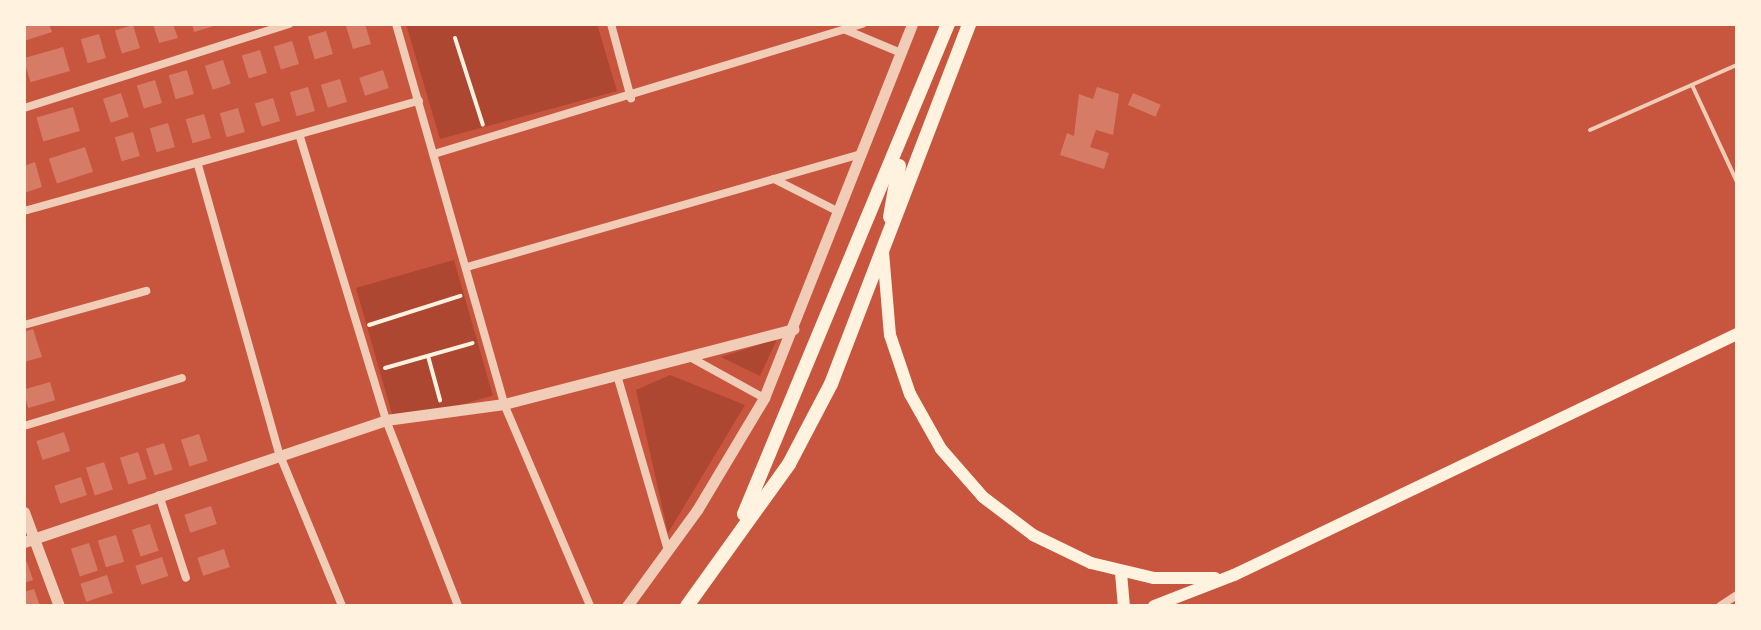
<!DOCTYPE html>
<html>
<head>
<meta charset="utf-8">
<style>
  body { margin:0 }
  #map { position:relative; width:1761px; height:630px; overflow:hidden; background:#c8553d; font-family:Figtree,sans-serif }
  div>[style] { position:absolute }
  [style*='--x'] { left:calc(var(--x)*1px); top:calc(var(--y)*1px); width:calc(var(--w)*1px); rotate:calc(var(--a)*1deg) }
  .green>* { inset:0; background:#ae4732; transform-origin:0 0 }
  .building>* { inset:0; background:#d67c66; transform-origin:0 0 }
  .path>* { height:4px; margin:-2px; padding:0 2px; transform-origin:2px; border-radius:2px; background:#fff3e0 }
  .service>* { height:4px; margin:-2px; padding:0 2px; transform-origin:2px; border-radius:2px; background:#f1ccb7 }
  .minor>* { height:8px; margin:-4px; padding:0 4px; transform-origin:4px; border-radius:4px; background:#f1ccb7 }
  .tertiary>* { height:11px; margin:-5.5px; padding:0 5.5px; transform-origin:5.5px; border-radius:5.5px; background:#f1ccb7 }
  .secondary>* { height:12px; margin:-6px; padding:0 6px; transform-origin:6px; border-radius:6px; background:#fff3e0 }
  .primary>* { height:14px; margin:-7px; padding:0 7px; transform-origin:7px; border-radius:7px; background:#fff3e0 }
  span { translate:-50% -50%; white-space:nowrap; text-align:center; line-height:1.15; -webkit-text-stroke:6px #fff3e0; paint-order:stroke }
  .frame { position:absolute; inset:0; border:26px solid #fff3e0; pointer-events:none }
</style>
</head>
<body>
<div id="map">
  <div class="green">
    <i style="clip-path:polygon(406px 24px,597px 24px,617px 91px,440px 139px)"></i>
    <i style="left:454px;top:260px;width:141px;height:102px;rotate:74deg"></i>
    <i style="clip-path:polygon(777px 339px,760px 376px,721px 357px)"></i>
    <i style="clip-path:polygon(670px 375px,745px 405px,668px 533px,636px 390px)"></i>
  </div>
  <div class="building">
    <i style="clip-path:polygon(24px 24px,49px 24px,52px 32px,24px 41px)"></i>
    <i style="clip-path:polygon(153px 24px,173px 24px,178px 38px,159px 43px)"></i>
    <i style="clip-path:polygon(192px 24px,217px 24px,217px 25px,194px 32px)"></i>
    <i style="clip-path:polygon(365px 24px,371px 44px,353px 49px,346px 26px)"></i>
    <i style="left:133px;top:25px;width:24px;height:19px;rotate:73deg"></i>
    <i style="left:326px;top:31px;width:24px;height:19px;rotate:73deg"></i>
    <i style="left:99px;top:34px;width:25px;height:19px;rotate:74deg"></i>
    <i style="left:292px;top:41px;width:24px;height:19px;rotate:73deg"></i>
    <i style="left:63px;top:47px;width:25px;height:41px;rotate:74deg"></i>
    <i style="left:260px;top:50px;width:24px;height:19px;rotate:73deg"></i>
    <i style="left:223px;top:60px;width:25px;height:19px;rotate:72deg"></i>
    <i style="left:187px;top:70px;width:25px;height:19px;rotate:74deg"></i>
    <i style="left:383px;top:70px;width:19px;height:25px;rotate:72deg"></i>
    <i style="left:340px;top:79px;width:24px;height:20px;rotate:73deg"></i>
    <i style="left:155px;top:80px;width:24px;height:19px;rotate:73deg"></i>
    <i style="left:308px;top:87px;width:25px;height:19px;rotate:74deg"></i>
    <i style="clip-path:polygon(1097px 87px,1119px 94px,1113px 135px,1096px 130px,1090px 147px,1109px 153px,1104px 169px,1060px 155px,1067px 133px,1074px 136px,1079px 94px,1093px 99px)"></i>
    <i style="left:121px;top:93px;width:25px;height:19px;rotate:72deg"></i>
    <i style="left:1133px;top:93px;width:30px;height:13px;rotate:23deg"></i>
    <i style="left:273px;top:98px;width:24px;height:19px;rotate:73deg"></i>
    <i style="left:73px;top:107px;width:25px;height:38px;rotate:74deg"></i>
    <i style="left:238px;top:108px;width:25px;height:19px;rotate:74deg"></i>
    <i style="left:204px;top:114px;width:25px;height:19px;rotate:74deg"></i>
    <i style="left:168px;top:123px;width:25px;height:19px;rotate:74deg"></i>
    <i style="left:133px;top:132px;width:25px;height:19px;rotate:74deg"></i>
    <i style="left:85px;top:147px;width:26px;height:38px;rotate:72deg"></i>
    <i style="clip-path:polygon(35px 162px,42px 187px,24px 193px,24px 166px)"></i>
    <i style="clip-path:polygon(33px 329px,42px 357px,24px 362px,24px 332px)"></i>
    <i style="left:50px;top:382px;width:19px;height:28px;rotate:74deg"></i>
    <i style="left:64px;top:432px;width:20px;height:29px;rotate:72deg"></i>
    <i style="left:199px;top:434px;width:28px;height:19px;rotate:72deg"></i>
    <i style="left:164px;top:443px;width:28px;height:19px;rotate:72deg"></i>
    <i style="left:138px;top:452px;width:28px;height:19px;rotate:72deg"></i>
    <i style="left:104px;top:462px;width:29px;height:19px;rotate:72deg"></i>
    <i style="left:81px;top:477px;width:19px;height:28px;rotate:72deg"></i>
    <i style="left:211px;top:506px;width:19px;height:28px;rotate:72deg"></i>
    <i style="left:150px;top:524px;width:28px;height:19px;rotate:72deg"></i>
    <i style="left:116px;top:535px;width:28px;height:19px;rotate:73deg"></i>
    <i style="left:89px;top:543px;width:29px;height:19px;rotate:72deg"></i>
    <i style="left:224px;top:549px;width:19px;height:28px;rotate:72deg"></i>
    <i style="left:162px;top:557px;width:20px;height:28px;rotate:72deg"></i>
    <i style="clip-path:polygon(27px 562px,33px 580px,24px 583px,24px 563px)"></i>
    <i style="left:107px;top:575px;width:19px;height:28px;rotate:72deg"></i>
    <i style="clip-path:polygon(34px 589px,40px 606px,24px 606px,24px 592px)"></i>
  </div>
  <div class="path">
    <i style="--x:455;--y:38;--w:91;--a:72.2"></i>
    <i style="--x:369;--y:325;--w:96;--a:-17.7"></i>
    <i style="--x:428;--y:356;--w:46;--a:74.7"></i>
    <i style="--x:385;--y:368;--w:91;--a:-15.9"></i>
  </div>
  <div class="service">
    <i style="--x:1692;--y:85;--w:107;--a:65.1"></i>
    <i style="--x:1590;--y:130;--w:161;--a:-23.9"></i>
  </div>
  <div class="minor">
    <i style="--x:396;--y:24;--w:395;--a:74.1"></i>
    <i style="--x:504;--y:404;--w:220;--a:66.9"></i>
    <i style="--x:611;--y:24;--w:77;--a:74.9"></i>
    <i style="--x:846;--y:30;--w:60;--a:22.7"></i>
    <i style="--x:24;--y:108;--w:278;--a:-17.6"></i>
    <i style="--x:300;--y:137;--w:296;--a:73.1"></i>
    <i style="--x:386;--y:420;--w:199;--a:68.8"></i>
    <i style="--x:434;--y:154;--w:448;--a:-16.9"></i>
    <i style="--x:198;--y:165;--w:299;--a:74.3"></i>
    <i style="--x:279;--y:453;--w:165;--a:67.6"></i>
    <i style="--x:774;--y:179;--w:73;--a:26.9"></i>
    <i style="--x:24;--y:211;--w:410;--a:-15.6"></i>
    <i style="--x:467;--y:267;--w:410;--a:-16"></i>
    <i style="--x:24;--y:325;--w:127;--a:-15.6"></i>
    <i style="--x:688;--y:356;--w:87;--a:28.9"></i>
    <i style="--x:617;--y:375;--w:183;--a:73.8"></i>
    <i style="--x:24;--y:426;--w:165;--a:-16.9"></i>
    <i style="--x:159;--y:495;--w:87;--a:72"></i>
    <i style="--x:1720;--y:606;--w:20;--a:-33"></i>
  </div>
  <div class="tertiary">
    <i style="--x:24;--y:512;--w:100;--a:69.6"></i>
    <i style="--x:24;--y:542;--w:382;--a:-18.6"></i>
    <i style="--x:386;--y:420;--w:119;--a:-7.7"></i>
    <i style="--x:504;--y:404;--w:299;--a:-14.5"></i>
    <i style="--x:627;--y:606;--w:119;--a:-53.9"></i>
    <i style="--x:697;--y:510;--w:131;--a:-59.1"></i>
    <i style="--x:764;--y:398;--w:402;--a:-68.4"></i>
  </div>
  <div class="secondary">
    <i style="--x:883;--y:252;--w:83;--a:85.2"></i>
    <i style="--x:890;--y:335;--w:62;--a:71.3"></i>
    <i style="--x:910;--y:394;--w:63;--a:60.6"></i>
    <i style="--x:941;--y:449;--w:64;--a:48.8"></i>
    <i style="--x:983;--y:497;--w:63;--a:37.2"></i>
    <i style="--x:1033;--y:535;--w:64;--a:25.8"></i>
    <i style="--x:1091;--y:563;--w:65;--a:13.4"></i>
    <i style="--x:1154;--y:578;--w:61;--a:0"></i>
    <i style="--x:1121;--y:573;--w:33;--a:85"></i>
    <i style="--x:1154;--y:606;--w:86;--a:-21.2"></i>
    <i style="--x:1234;--y:575;--w:558;--a:-25.6"></i>
  </div>
  <div class="primary">
    <i style="--x:890;--y:217;--w:52;--a:-80"></i>
    <i style="--x:744;--y:514;--w:531;--a:-67.4"></i>
    <i style="--x:687;--y:606;--w:175;--a:-54.3"></i>
    <i style="--x:789;--y:464;--w:90;--a:-62.3"></i>
    <i style="--x:831;--y:384;--w:386;--a:-69"></i>
  </div>
  <div class="frame"></div>
</div>
</body>
</html>
